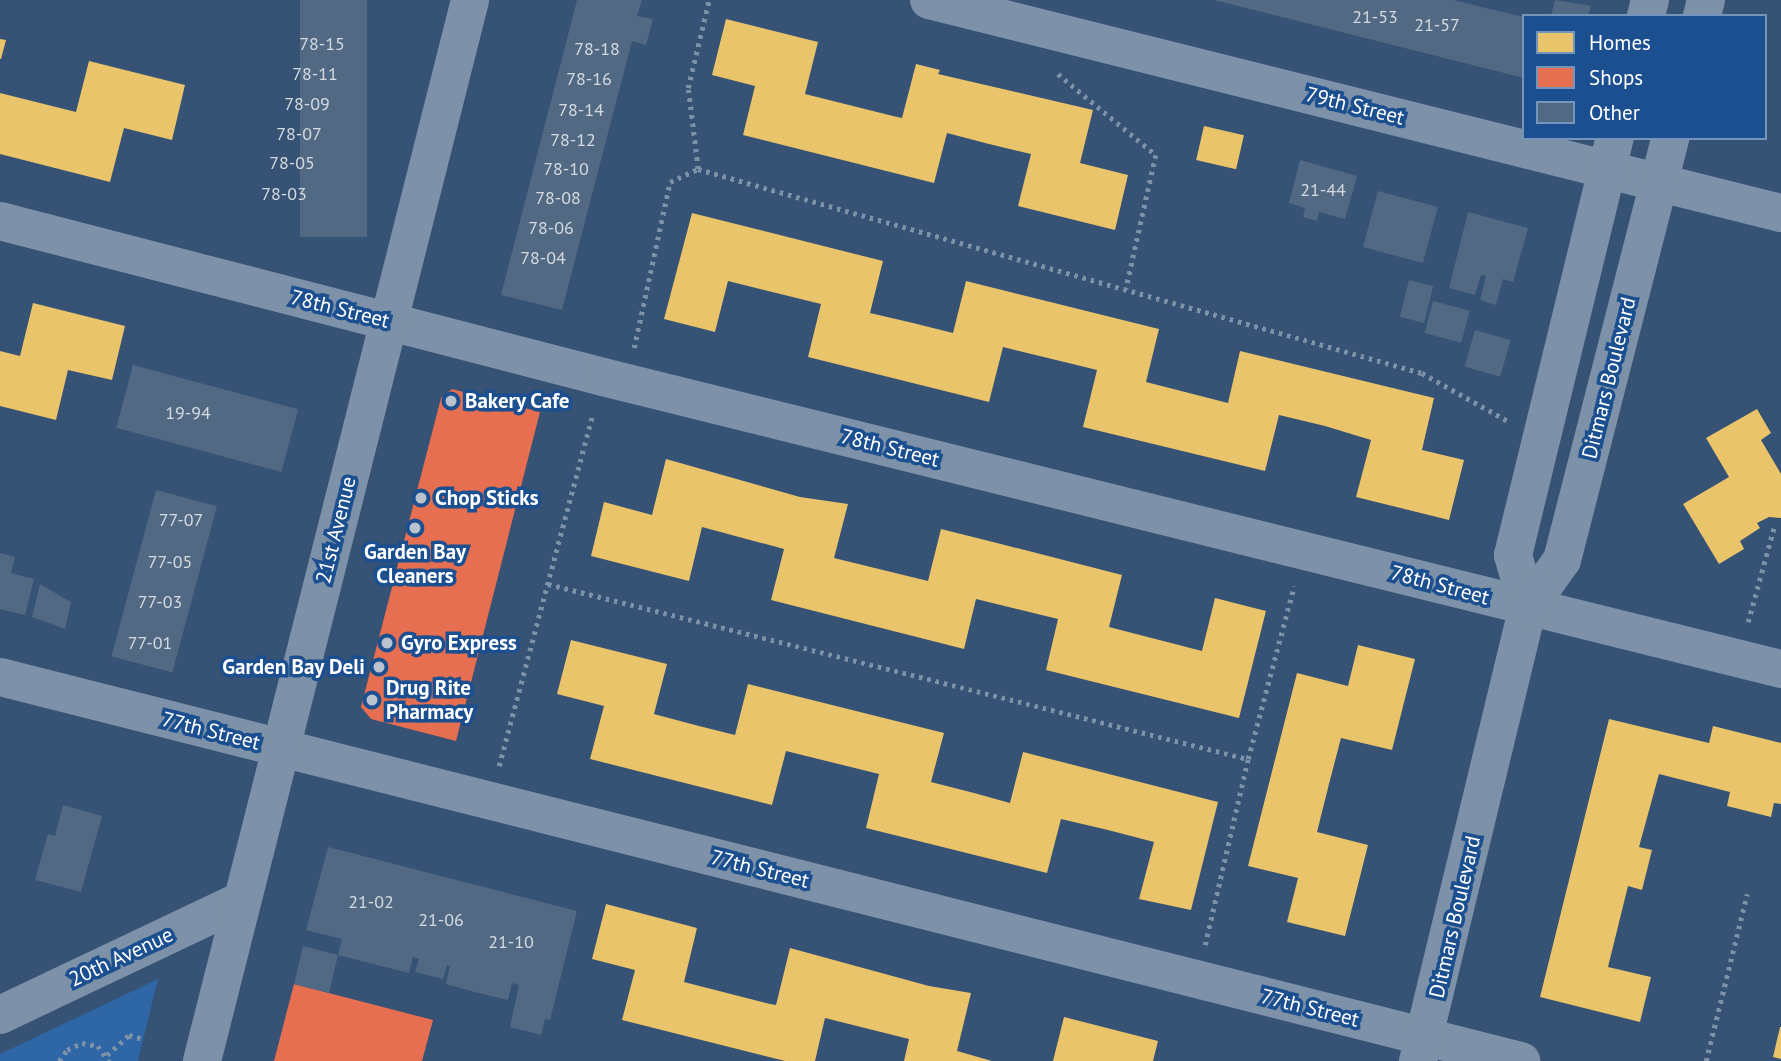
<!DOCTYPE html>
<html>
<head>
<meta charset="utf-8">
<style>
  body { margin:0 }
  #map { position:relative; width:1781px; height:1061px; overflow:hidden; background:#365274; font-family:"PT Sans",sans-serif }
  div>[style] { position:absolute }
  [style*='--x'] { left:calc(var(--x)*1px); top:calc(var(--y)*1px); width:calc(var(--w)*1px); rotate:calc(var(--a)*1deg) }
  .green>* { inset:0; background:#2f66a5 }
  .homes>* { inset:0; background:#e9c46a; transform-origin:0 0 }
  .shops>* { inset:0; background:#e76f51 }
  .building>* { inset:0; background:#526984; transform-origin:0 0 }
  .path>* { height:4.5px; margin-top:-2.25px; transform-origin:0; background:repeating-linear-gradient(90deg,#7d92a8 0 3.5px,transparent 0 8.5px) }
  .minor>* { height:38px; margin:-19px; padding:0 19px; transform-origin:19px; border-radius:19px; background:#7d92a8 }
  .tertiary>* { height:38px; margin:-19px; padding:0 19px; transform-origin:19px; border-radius:19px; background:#7d92a8 }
  .dots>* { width:19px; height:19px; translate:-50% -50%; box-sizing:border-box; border:4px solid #1b4f8f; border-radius:50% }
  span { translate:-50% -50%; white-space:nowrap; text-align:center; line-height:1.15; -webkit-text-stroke:7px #1b4f8f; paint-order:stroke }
  .number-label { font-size:18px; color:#d4dae0 }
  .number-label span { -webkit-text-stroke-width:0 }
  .street-label { font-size:21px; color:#fff }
  .poi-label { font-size:21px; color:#fff; font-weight:700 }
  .left { translate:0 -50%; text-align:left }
  .right { translate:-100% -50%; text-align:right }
  .legend { position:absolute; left:1522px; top:14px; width:245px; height:126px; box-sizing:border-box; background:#1b4f8f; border:2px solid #7695bc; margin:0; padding:9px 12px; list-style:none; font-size:21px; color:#fff }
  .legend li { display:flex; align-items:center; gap:14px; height:35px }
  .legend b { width:35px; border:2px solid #7695bc }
</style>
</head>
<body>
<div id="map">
  <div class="green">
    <i style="clip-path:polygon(158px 979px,138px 1061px,0 1061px,0 1054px)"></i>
  </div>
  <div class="homes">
    <i style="clip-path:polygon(726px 19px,818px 42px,805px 94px,893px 116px,902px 118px,916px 64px,940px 70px,938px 74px,1093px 110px,1080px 163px,1128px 175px,1115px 230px,1018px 206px,1031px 154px,989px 144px,947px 133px,934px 183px,743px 135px,755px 86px,712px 75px)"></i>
    <i style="clip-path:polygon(0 39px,6px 40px,1px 59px,0 59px)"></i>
    <i style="clip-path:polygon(89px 61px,185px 85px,172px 140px,124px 128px,110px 182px,0 154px,0 93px,76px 112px)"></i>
    <i style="left:1204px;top:126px;width:41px;height:35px;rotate:13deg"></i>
    <i style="clip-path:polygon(692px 213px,883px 261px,870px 313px,913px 323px,953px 333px,966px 281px,1159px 329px,1146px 382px,1228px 403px,1240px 351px,1434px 398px,1422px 450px,1464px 460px,1449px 520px,1356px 497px,1371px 440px,1325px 426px,1279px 415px,1265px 471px,1083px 427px,1097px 370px,1089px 368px,1003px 347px,989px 402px,808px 357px,821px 304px,728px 281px,715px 332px,664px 319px)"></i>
    <i style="clip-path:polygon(33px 303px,125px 326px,112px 380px,68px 370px,56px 420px,0 406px,0 351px,20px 356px)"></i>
    <i style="clip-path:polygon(1757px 409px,1771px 433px,1761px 440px,1781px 474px,1781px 518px,1769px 517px,1757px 523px,1760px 528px,1740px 541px,1744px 549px,1719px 564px,1683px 504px,1729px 477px,1706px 438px)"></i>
    <i style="clip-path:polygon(666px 459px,800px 497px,848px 504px,834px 558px,928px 581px,941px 529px,997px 543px,1122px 575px,1109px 627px,1202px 651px,1215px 598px,1266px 611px,1239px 718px,1046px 670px,1058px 619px,976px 599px,964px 649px,771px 600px,784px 549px,702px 527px,689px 581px,591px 556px,604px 502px,652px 515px)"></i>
    <i style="clip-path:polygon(571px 640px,667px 664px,654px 714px,699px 726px,735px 735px,748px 684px,944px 733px,931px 782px,974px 793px,1010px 803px,1023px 752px,1218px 802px,1191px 910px,1139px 899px,1154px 842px,1108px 830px,1061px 819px,1047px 873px,866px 828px,879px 774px,786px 751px,772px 805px,590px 759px,604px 706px,557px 694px)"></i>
    <i style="clip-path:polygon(1358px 645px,1415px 659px,1392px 750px,1341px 738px,1329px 784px,1317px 832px,1368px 845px,1345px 936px,1287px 922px,1298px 878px,1248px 866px,1297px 673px,1348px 686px)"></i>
    <i style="clip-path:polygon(1609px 719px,1709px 743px,1713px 726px,1781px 743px,1781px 804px,1774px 803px,1771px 817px,1727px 806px,1730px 792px,1659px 774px,1639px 847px,1652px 850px,1642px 890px,1628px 886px,1608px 967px,1651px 977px,1640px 1022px,1540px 997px)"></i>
    <i style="clip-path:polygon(606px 904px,697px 928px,684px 982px,770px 1004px,776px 1005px,790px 948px,929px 986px,971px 993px,957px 1051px,992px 1061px,904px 1061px,909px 1039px,825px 1018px,815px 1061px,785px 1061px,622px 1020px,635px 970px,592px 959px)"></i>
    <i style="clip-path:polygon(1064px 1017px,1158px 1041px,1153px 1061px,1053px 1061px)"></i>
    <i style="clip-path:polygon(1780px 1027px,1781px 1027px,1781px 1059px,1773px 1057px)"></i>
  </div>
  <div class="shops">
    <i style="clip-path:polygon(452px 389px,540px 412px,456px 741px,371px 719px,361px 707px,441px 398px)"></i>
    <i style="clip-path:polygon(294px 984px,433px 1020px,422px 1061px,274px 1061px)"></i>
  </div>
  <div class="building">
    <i style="left:300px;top:0;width:67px;height:237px"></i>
    <i style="clip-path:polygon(577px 0,642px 0,637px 16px,653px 19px,646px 45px,632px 41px,562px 310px,501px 295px)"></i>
    <i style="clip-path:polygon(1214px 0,1454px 0,1490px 9px,1524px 17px,1524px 78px)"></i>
    <i style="clip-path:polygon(1555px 0,1591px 6px,1588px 16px,1551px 16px)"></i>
    <i style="clip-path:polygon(1300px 160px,1357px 176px,1345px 219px,1319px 212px,1317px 221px,1303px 217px,1305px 208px,1289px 203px)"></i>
    <i style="left:1378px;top:191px;width:62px;height:58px;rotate:15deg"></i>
    <i style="clip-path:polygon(1468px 212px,1528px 228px,1513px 282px,1503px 279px,1496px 305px,1480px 300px,1486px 276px,1481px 275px,1475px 295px,1449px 288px)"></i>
    <i style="left:1409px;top:280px;width:25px;height:38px;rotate:14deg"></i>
    <i style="left:1433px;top:301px;width:38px;height:33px;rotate:15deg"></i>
    <i style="left:1475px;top:330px;width:37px;height:38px;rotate:16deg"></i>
    <i style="left:133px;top:365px;width:171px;height:65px;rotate:15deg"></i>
    <i style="left:156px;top:490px;width:63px;height:172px;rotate:15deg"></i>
    <i style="clip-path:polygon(0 553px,15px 557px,11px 573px,34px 579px,25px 615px,0 609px)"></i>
    <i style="clip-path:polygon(40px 584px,71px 602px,65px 629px,32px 617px)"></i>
    <i style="clip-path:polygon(63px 805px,102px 816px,81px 892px,35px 880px,48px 834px,55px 836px)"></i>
    <i style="clip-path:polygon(328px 847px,577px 911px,550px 1020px,545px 1019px,541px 1035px,510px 1027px,519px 985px,512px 983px,508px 1000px,478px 993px,446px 984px,450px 966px,447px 965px,443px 979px,415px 972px,419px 959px,413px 957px,409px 973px,338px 955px,329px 993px,294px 984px,303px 946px,338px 955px,342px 939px,306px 930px)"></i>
  </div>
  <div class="path">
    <i style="--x:1058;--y:74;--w:127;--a:39.6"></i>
    <i style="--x:1156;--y:155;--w:137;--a:102.6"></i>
    <i style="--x:698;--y:169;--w:82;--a:-97"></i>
    <i style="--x:688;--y:88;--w:90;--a:-76.6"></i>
    <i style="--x:634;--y:348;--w:170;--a:-77.8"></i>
    <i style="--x:670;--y:182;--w:31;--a:-25"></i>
    <i style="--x:698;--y:169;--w:752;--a:15.74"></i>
    <i style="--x:1422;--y:373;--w:98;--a:29.2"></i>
    <i style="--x:548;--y:584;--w:722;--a:14.04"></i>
    <i style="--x:1748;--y:622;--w:98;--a:-74.7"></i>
    <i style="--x:499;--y:766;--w:365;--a:-75.1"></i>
    <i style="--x:1205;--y:945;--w:191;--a:-77"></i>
    <i style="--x:1248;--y:759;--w:179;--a:-75.1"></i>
    <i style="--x:107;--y:1055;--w:30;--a:-42"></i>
    <i style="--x:129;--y:1035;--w:15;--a:16"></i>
    <i style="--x:59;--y:1061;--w:14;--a:-54"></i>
    <i style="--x:67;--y:1050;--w:17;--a:-25"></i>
    <i style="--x:82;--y:1043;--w:16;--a:11"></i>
    <i style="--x:98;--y:1046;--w:19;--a:54"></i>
    <i style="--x:1706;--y:1061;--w:172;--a:-76.2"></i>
  </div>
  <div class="minor">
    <i style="--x:929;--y:0;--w:878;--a:14.04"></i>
    <i style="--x:0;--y:221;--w:623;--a:14.5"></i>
    <i style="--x:603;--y:377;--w:1214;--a:13.92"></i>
    <i style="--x:0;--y:677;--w:1569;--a:14.17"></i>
    <i style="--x:0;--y:1015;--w:268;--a:-25.4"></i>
    <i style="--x:202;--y:1061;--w:1094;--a:-75.82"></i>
  </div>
  <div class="tertiary">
    <i style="--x:1646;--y:16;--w:16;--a:-76"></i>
    <i style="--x:1702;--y:16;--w:16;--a:-76"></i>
    <i style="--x:1528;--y:608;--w:55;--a:-105.8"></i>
    <i style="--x:1513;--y:555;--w:429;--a:-76.3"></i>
    <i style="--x:1418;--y:1061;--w:466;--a:-76.4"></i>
    <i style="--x:1528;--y:608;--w:59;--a:-54.7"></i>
    <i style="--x:1562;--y:560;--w:436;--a:-75.6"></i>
  </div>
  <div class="dots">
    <i style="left:451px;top:401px;background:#b9c2ce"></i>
    <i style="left:421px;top:498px;background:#b9c2ce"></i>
    <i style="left:415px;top:528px;background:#b9c2ce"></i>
    <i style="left:387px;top:643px;background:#b9c2ce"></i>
    <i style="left:379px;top:667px;background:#b9c2ce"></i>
    <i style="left:372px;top:700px;background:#b9c2ce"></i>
  </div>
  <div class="number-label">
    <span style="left:1375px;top:17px">21-53</span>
    <span style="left:1437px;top:25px">21-57</span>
    <span style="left:322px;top:44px">78-15</span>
    <span style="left:597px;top:49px">78-18</span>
    <span style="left:315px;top:74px">78-11</span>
    <span style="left:589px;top:79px">78-16</span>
    <span style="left:307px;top:104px">78-09</span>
    <span style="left:581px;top:110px">78-14</span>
    <span style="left:299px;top:134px">78-07</span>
    <span style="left:573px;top:140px">78-12</span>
    <span style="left:292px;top:163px">78-05</span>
    <span style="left:566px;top:169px">78-10</span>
    <span style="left:1323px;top:190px">21-44</span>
    <span style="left:284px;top:194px">78-03</span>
    <span style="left:558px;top:198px">78-08</span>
    <span style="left:551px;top:228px">78-06</span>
    <span style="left:543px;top:258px">78-04</span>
    <span style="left:188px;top:413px">19-94</span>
    <span style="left:181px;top:520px">77-07</span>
    <span style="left:170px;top:562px">77-05</span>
    <span style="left:160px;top:602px">77-03</span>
    <span style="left:150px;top:643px">77-01</span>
    <span style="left:371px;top:902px">21-02</span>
    <span style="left:441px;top:920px">21-06</span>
    <span style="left:511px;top:942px">21-10</span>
  </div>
  <div class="street-label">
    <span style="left:1355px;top:106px;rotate:14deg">79th Street</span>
    <span style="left:340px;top:309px;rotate:14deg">78th Street</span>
    <span style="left:1609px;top:378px;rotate:-76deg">Ditmars Boulevard</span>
    <span style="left:890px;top:448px;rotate:14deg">78th Street</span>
    <span style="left:336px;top:530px;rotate:-76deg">21st Avenue</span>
    <span style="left:1440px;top:585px;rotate:15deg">78th Street</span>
    <span style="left:211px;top:731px;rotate:14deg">77th Street</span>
    <span style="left:760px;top:869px;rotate:14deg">77th Street</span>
    <span style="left:1455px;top:917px;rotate:-77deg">Ditmars Boulevard</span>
    <span style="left:121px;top:957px;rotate:-25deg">20th Avenue</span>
    <span style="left:1310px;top:1008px;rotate:14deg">77th Street</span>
  </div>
  <div class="poi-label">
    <span class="left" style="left:465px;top:401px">Bakery Cafe</span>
    <span class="left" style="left:435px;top:498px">Chop Sticks</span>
    <span style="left:415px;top:564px">Garden Bay<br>Cleaners</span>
    <span class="left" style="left:401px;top:643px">Gyro Express</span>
    <span class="right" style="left:365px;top:667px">Garden Bay Deli</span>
    <span class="left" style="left:386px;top:700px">Drug Rite<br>Pharmacy</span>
  </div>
  <ul class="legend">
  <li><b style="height:19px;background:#e9c46a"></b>Homes</li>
  <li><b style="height:19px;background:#e76f51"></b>Shops</li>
  <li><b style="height:19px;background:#526984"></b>Other</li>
  </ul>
</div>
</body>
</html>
